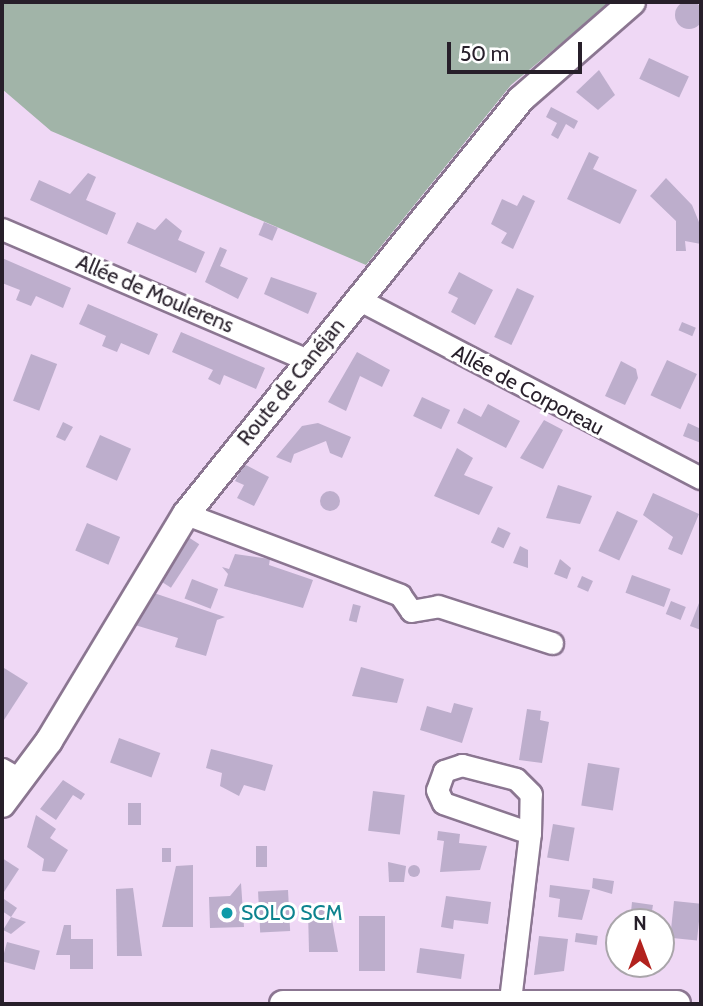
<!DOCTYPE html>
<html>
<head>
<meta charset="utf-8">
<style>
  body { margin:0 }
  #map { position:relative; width:703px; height:1006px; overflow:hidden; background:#efd8f5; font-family:Cabin,sans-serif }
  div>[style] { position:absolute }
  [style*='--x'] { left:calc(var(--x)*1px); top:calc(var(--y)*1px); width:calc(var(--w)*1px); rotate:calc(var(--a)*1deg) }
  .green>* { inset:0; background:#a1b4a8 }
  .building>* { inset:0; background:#bdaecc; transform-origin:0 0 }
  .round { border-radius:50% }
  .roads { filter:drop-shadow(2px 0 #8b7691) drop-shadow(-2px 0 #8b7691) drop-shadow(0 2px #8b7691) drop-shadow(0 -2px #8b7691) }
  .minor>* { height:21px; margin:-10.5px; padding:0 10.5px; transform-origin:10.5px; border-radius:10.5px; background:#fff }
  .tertiary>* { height:26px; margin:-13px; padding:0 13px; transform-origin:13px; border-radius:13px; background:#fff }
  .dots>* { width:19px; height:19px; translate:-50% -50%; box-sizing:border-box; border:4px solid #fff; border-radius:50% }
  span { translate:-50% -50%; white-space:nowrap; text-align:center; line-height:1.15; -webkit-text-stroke:6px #fff; paint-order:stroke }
  .street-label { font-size:21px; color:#271f2a }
  .culture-label { font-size:21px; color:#0d838f }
  .left { translate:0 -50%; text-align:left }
  .frame { position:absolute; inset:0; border:4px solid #271f2a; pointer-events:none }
  .north { position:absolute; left:605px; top:908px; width:70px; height:70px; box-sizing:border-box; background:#fff; border:2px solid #a9a5aa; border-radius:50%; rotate:0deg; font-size:19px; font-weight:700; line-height:28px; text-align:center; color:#271f2a }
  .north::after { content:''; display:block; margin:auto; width:24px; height:32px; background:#b2221e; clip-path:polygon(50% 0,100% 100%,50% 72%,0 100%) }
  .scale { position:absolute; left:447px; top:42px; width:135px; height:32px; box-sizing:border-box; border:4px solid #271f2a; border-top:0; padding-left:9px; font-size:21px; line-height:24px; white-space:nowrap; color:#271f2a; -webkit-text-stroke:5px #fff; paint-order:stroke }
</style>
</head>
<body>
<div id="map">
  <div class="green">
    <i style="clip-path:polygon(2px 2px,611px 2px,511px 85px,366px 265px,51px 131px,2px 89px)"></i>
  </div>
  <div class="building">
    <i class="round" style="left:675px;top:1px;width:28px;height:28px"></i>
    <i style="left:649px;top:58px;width:44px;height:23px;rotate:25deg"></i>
    <i style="clip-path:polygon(599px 70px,615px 95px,598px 110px,576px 92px)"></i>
    <i style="clip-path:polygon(551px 107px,578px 121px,574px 129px,566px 124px,558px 139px,551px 135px,557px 123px,546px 117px)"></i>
    <i style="clip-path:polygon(589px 152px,599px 157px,593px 169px,637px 190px,620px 224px,567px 199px)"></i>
    <i style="clip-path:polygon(88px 173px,96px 177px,86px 200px,116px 213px,107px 235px,30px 200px,39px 180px,70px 194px)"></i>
    <i style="clip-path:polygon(666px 178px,692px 205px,701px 227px,701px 244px,685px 241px,686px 251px,676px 251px,676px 221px,650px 196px)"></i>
    <i style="clip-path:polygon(523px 195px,535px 201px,513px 249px,501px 243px,507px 233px,491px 224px,502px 199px,517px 206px)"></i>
    <i style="clip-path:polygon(166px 218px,182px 231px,178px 240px,205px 252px,196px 273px,127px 243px,137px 222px,155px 230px)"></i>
    <i style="left:264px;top:222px;width:15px;height:14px;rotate:23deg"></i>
    <i style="clip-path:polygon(220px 247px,227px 250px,220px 266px,248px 278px,238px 299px,205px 282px)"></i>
    <i style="clip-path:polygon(2px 258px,71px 288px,63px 308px,36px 296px,31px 306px,16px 300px,20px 290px,2px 283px)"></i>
    <i style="clip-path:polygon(459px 272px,493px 290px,475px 325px,451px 312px,458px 298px,448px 293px)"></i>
    <i style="clip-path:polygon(271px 277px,317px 293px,308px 314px,264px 294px)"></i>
    <i style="left:517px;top:288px;width:19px;height:54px;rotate:25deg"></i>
    <i style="clip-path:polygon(88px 304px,158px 334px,149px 355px,121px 343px,117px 352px,102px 346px,106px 336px,79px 324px)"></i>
    <i style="left:682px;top:322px;width:15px;height:9px;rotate:23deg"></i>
    <i style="clip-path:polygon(181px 332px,265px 368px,256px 389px,224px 375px,220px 385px,208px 379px,213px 370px,172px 352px)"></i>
    <i style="clip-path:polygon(357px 352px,390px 370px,382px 387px,360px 376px,346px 411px,328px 402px)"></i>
    <i style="left:31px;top:354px;width:28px;height:50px;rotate:21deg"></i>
    <i style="left:667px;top:360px;width:33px;height:39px;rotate:25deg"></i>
    <i style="clip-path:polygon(621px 361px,636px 369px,638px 378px,625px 405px,605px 396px)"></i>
    <i style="left:422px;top:397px;width:31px;height:21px;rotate:25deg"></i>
    <i style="clip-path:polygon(488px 404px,520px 421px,506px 448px,457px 423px,464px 408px,481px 417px)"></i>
    <i style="clip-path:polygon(544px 420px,563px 430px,543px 469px,520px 458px)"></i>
    <i style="clip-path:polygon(63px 422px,73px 427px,65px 441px,56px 437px)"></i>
    <i style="clip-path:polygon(318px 423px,351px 437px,342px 458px,330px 453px,326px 441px,294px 454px,291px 463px,276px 457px,302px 426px)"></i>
    <i style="clip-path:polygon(688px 423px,701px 429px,701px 443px,683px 436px)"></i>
    <i style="left:100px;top:435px;width:34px;height:35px;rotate:24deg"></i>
    <i style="clip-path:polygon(457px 448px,473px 458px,464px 475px,493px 487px,479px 515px,434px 496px)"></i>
    <i style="clip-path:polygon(244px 464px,269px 477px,254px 506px,237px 498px,244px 485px,235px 481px)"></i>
    <i style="clip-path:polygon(558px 485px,592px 496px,580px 524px,546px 518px)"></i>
    <i class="round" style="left:320px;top:491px;width:20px;height:20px"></i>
    <i style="clip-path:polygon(653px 493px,699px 514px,682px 555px,668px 549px,673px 537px,643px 515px)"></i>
    <i style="left:617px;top:511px;width:23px;height:44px;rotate:25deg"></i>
    <i style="left:87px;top:523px;width:36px;height:30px;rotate:23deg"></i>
    <i style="left:498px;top:527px;width:14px;height:17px;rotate:25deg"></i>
    <i style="left:185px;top:535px;width:17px;height:52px;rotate:33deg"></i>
    <i style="clip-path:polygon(520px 546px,528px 550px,528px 568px,513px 563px)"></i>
    <i style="clip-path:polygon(235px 554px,270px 559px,269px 565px,313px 580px,303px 608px,224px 586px,228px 574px,222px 567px,229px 569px)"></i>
    <i style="clip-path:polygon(560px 559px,571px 568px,567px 579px,554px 574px)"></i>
    <i style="left:632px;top:575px;width:41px;height:19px;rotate:20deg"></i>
    <i style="left:582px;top:576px;width:12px;height:12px;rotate:24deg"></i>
    <i style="left:192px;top:579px;width:28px;height:21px;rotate:21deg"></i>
    <i style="clip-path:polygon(151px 592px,225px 617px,217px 620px,206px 656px,175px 647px,178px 638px,135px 625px)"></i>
    <i style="clip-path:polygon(701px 598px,701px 630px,690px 626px)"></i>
    <i style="left:671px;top:601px;width:16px;height:14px;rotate:22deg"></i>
    <i style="left:353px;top:604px;width:8px;height:17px;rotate:14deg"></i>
    <i style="clip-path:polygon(361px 667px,404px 679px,397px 703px,352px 696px)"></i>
    <i style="clip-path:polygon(4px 668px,28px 683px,2px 723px,2px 673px)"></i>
    <i style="clip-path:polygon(454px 703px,473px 708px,462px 743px,420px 730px,427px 706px,451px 713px)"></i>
    <i style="clip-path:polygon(527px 709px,541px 711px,540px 720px,549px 722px,542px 763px,519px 760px)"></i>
    <i style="left:119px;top:738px;width:44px;height:26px;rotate:20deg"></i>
    <i style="clip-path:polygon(211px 749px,273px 765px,265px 791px,244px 785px,239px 796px,220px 786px,222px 773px,206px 768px)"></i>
    <i style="left:588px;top:763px;width:32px;height:43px;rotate:9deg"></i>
    <i style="clip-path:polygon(63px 780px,85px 794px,81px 800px,73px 795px,56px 820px,40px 809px)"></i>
    <i style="left:373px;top:791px;width:32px;height:40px;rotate:7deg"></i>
    <i style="left:141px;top:803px;width:22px;height:13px;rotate:90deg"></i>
    <i style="clip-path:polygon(36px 815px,56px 829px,50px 838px,68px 850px,55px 872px,42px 871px,44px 859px,27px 847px)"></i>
    <i style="left:553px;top:824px;width:22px;height:34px;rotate:10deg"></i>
    <i style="clip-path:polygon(438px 831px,460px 834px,459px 843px,487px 846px,480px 870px,440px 872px,444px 841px,437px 840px)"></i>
    <i style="left:256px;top:846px;width:11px;height:21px"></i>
    <i style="left:162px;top:848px;width:9px;height:14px"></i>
    <i style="clip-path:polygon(2px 858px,19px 869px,2px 895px)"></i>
    <i style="clip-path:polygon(388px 862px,406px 866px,404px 882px,389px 882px)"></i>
    <i class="round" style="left:408px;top:865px;width:12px;height:12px"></i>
    <i style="clip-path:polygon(193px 865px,193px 927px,162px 927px,176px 866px)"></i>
    <i style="clip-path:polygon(593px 878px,614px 881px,612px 894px,592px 888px)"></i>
    <i style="clip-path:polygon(241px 883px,244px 927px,210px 928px,209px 897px,230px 896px)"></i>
    <i style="clip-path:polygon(550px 885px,590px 890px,582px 920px,558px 917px,560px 899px,549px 897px)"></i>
    <i style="clip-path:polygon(133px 888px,142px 956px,117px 956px,116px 889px)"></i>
    <i style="left:288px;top:890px;width:41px;height:30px;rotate:87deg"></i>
    <i style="clip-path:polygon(446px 896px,491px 902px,488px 924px,454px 920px,453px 929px,441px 927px)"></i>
    <i style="clip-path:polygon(4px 899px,17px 908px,11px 917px,2px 911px)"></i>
    <i style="left:674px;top:901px;width:27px;height:37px;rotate:6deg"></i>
    <i style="clip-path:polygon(632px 902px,653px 905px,650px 922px,630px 922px)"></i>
    <i style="clip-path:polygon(330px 909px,338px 952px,309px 952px,308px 910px)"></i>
    <i style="left:359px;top:916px;width:26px;height:55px"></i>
    <i style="clip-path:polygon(11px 917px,26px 922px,11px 934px,3px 930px)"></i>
    <i style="clip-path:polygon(64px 925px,71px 925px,71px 939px,93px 939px,93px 969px,70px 969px,70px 955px,56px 955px)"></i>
    <i style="left:576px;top:933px;width:22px;height:9px;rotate:8deg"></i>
    <i style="clip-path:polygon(539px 936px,568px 939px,564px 971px,534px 975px)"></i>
    <i style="left:7px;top:942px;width:34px;height:20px;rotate:15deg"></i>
    <i style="left:420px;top:948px;width:45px;height:25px;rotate:8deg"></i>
  </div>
  <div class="roads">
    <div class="minor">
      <i style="--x:2;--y:229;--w:333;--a:23.2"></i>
      <i style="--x:358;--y:299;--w:387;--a:27.6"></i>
      <i style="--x:186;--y:514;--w:229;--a:20.7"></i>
      <i style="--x:400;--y:595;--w:19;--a:55"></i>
      <i style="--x:411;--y:611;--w:27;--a:-10"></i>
      <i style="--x:438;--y:606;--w:120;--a:18"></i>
      <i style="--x:2;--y:769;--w:22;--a:30"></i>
      <i style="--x:510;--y:1000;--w:168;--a:-83.2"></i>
      <i style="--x:530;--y:833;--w:39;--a:-89"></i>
      <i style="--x:531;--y:794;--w:21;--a:-135"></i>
      <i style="--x:516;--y:779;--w:56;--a:-165.5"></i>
      <i style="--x:462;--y:765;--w:19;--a:162"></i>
      <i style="--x:444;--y:771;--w:20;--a:110"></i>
      <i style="--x:437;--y:790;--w:14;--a:65"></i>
      <i style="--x:443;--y:803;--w:92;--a:19"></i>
    </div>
    <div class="tertiary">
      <i style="--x:2;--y:804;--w:79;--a:-53.3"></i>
      <i style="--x:49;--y:741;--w:265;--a:-58.9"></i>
      <i style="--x:186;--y:514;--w:533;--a:-51.09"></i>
      <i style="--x:521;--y:99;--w:147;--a:-41.1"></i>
      <i style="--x:283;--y:1004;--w:394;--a:0"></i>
    </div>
  </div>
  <div class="dots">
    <i style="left:227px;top:913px;background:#0f9aa8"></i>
  </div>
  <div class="street-label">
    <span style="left:155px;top:294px;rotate:23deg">Allée de Moulerens</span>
    <span style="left:291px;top:382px;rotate:-51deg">Route de Canéjan</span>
    <span style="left:528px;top:390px;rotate:28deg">Allée de Corporeau</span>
  </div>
  <div class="culture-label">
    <span class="left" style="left:241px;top:913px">SOLO SCM</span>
  </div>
  <div class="frame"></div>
  <div class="north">N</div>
  <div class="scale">50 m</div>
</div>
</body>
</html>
